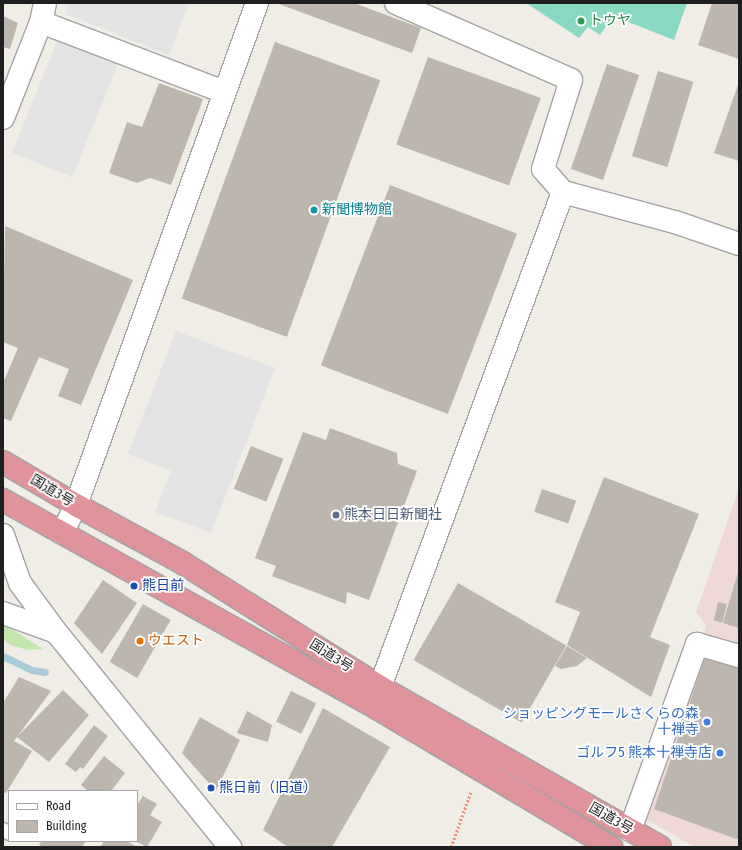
<!DOCTYPE html>
<html>
<head>
<meta charset="utf-8">
<style>
  body { margin:0 }
  #map { position:relative; width:742px; height:850px; overflow:hidden; background:#efede6; font-family:"Fira Sans Condensed","Noto Sans JP",sans-serif }
  div>[style] { position:absolute }
  [style*='--x'] { left:calc(var(--x)*1px); top:calc(var(--y)*1px); width:calc(var(--w)*1px); rotate:calc(var(--a)*1deg) }
  .commercial>* { inset:0; background:#eed9d6 }
  .grass>* { inset:0; background:#c5e5af }
  .pitch>* { inset:0; background:#89d8c1 }
  .parking>* { inset:0; background:#e3e3e3; transform-origin:0 0 }
  .stream>* { height:7px; margin:-3.5px; padding:0 3.5px; transform-origin:3.5px; border-radius:3.5px; background:#a9cad9 }
  .building>* { inset:0; background:#bcb6af; transform-origin:0 0 }
  .path>* { height:2.5px; margin-top:-1.25px; transform-origin:0; background:repeating-linear-gradient(90deg,#f08e76 0 2px,transparent 0 4px) }
  .roads { filter:drop-shadow(1px 0 #a3a3a3) drop-shadow(-1px 0 #a3a3a3) drop-shadow(0 1px #a3a3a3) drop-shadow(0 -1px #a3a3a3) }
  .lane>* { height:13px; margin:-6.5px; padding:0 6.5px; transform-origin:6.5px; border-radius:6.5px; background:#fff }
  .street>* { height:22px; margin:-11px; padding:0 11px; transform-origin:11px; border-radius:11px; background:#fff }
  .highway>* { height:22px; margin:-11px; padding:0 11px; transform-origin:11px; border-radius:11px; background:#e0939a }
  .dots>* { width:11px; height:11px; translate:-50% -50%; box-sizing:border-box; border:2px solid #fff; border-radius:50% }
  span { translate:-50% -50%; white-space:nowrap; text-align:center; line-height:1.15; -webkit-text-stroke:3.5px #fff; paint-order:stroke }
  .leisure-label { font-size:14px; color:#27864d }
  .left { translate:0 -50%; text-align:left }
  .culture-label { font-size:14px; color:#0d838f }
  .street-label { font-size:14px; color:#1f1f1f }
  .service-label { font-size:14px; color:#4e5e75 }
  .transit-label { font-size:14px; color:#164399 }
  .food-label { font-size:14px; color:#c56008 }
  .shop-label { font-size:14px; color:#366cbe }
  .right { translate:-100% -50%; text-align:right }
  .frame { position:absolute; inset:0; border:4px solid #1f1f1f; pointer-events:none }
  .legend { position:absolute; left:8px; top:790px; width:130px; height:52px; box-sizing:border-box; background:#fff; border:1px solid #a5a5a5; margin:0; padding:5px 7px; list-style:none; font-size:12px; color:#1f1f1f }
  .legend li { display:flex; align-items:center; gap:8px; height:20px }
  .legend b { width:20px; border:1px solid #a5a5a5 }
</style>
</head>
<body>
<div id="map">
  <div class="commercial">
    <i style="clip-path:polygon(739px 488px,739px 847px,694px 847px,644px 818px,706px 626px,696px 612px)"></i>
  </div>
  <div class="grass">
    <i style="clip-path:polygon(3px 624px,18px 633px,43px 649px,28px 650px,10px 645px,3px 639px)"></i>
  </div>
  <div class="pitch">
    <i style="clip-path:polygon(526px 3px,687px 3px,674px 40px,613px 16px,600px 35px,588px 27px,579px 38px)"></i>
  </div>
  <div class="parking">
    <i style="clip-path:polygon(68px 3px,189px 3px,169px 55px,66px 14px)"></i>
    <i style="left:60px;top:34px;width:65px;height:128px;rotate:22deg"></i>
    <i style="clip-path:polygon(176px 331px,275px 368px,211px 533px,155px 512px,171px 471px,128px 454px)"></i>
  </div>
  <div class="stream">
    <i style="--x:3;--y:656;--w:32;--a:26"></i>
    <i style="--x:32;--y:670;--w:13;--a:9"></i>
  </div>
  <div class="building">
    <i style="clip-path:polygon(276px 3px,354px 3px,421px 28px,412px 53px)"></i>
    <i style="clip-path:polygon(712px 3px,739px 3px,739px 59px,698px 45px)"></i>
    <i style="clip-path:polygon(3px 16px,18px 23px,10px 49px,3px 47px)"></i>
    <i style="left:275px;top:42px;width:112px;height:273px;rotate:20deg"></i>
    <i style="left:428px;top:57px;width:120px;height:93px;rotate:20deg"></i>
    <i style="left:607px;top:64px;width:34px;height:111px;rotate:19deg"></i>
    <i style="left:658px;top:71px;width:37px;height:89px;rotate:17deg"></i>
    <i style="clip-path:polygon(739px 82px,739px 161px,714px 153px)"></i>
    <i style="clip-path:polygon(159px 83px,203px 99px,171px 185px,150px 178px,137px 183px,109px 173px,127px 122px,142px 127px)"></i>
    <i style="left:390px;top:185px;width:136px;height:193px;rotate:21deg"></i>
    <i style="clip-path:polygon(5px 226px,133px 280px,81px 405px,58px 396px,69px 369px,39px 357px,11px 421px,3px 418px,3px 383px,18px 348px,3px 342px)"></i>
    <i style="clip-path:polygon(330px 428px,397px 453px,398px 464px,417px 471px,369px 600px,347px 592px,346px 604px,272px 576px,276px 566px,255px 558px,303px 432px,326px 440px)"></i>
    <i style="left:251px;top:446px;width:35px;height:46px;rotate:22deg"></i>
    <i style="clip-path:polygon(604px 477px,699px 514px,650px 637px,670px 645px,651px 697px,567px 645px,580px 612px,555px 602px)"></i>
    <i style="left:542px;top:489px;width:36px;height:24px;rotate:19deg"></i>
    <i style="clip-path:polygon(739px 569px,739px 628px,723px 623px)"></i>
    <i style="clip-path:polygon(103px 580px,137px 603px,102px 654px,74px 623px)"></i>
    <i style="left:458px;top:583px;width:125px;height:89px;rotate:30deg"></i>
    <i style="left:718px;top:602px;width:9px;height:19px;rotate:13deg"></i>
    <i style="left:143px;top:604px;width:32px;height:67px;rotate:30deg"></i>
    <i style="clip-path:polygon(567px 646px,587px 658px,577px 666px,561px 669px,555px 666px)"></i>
    <i style="clip-path:polygon(706px 654px,739px 664px,739px 840px,654px 809px)"></i>
    <i style="clip-path:polygon(19px 677px,51px 691px,17px 737px,63px 690px,89px 715px,49px 762px,17px 737px,14px 741px,32px 751px,6px 793px,3px 792px,3px 703px)"></i>
    <i style="left:291px;top:691px;width:28px;height:34px;rotate:26deg"></i>
    <i style="clip-path:polygon(323px 708px,390px 747px,332px 847px,288px 847px,263px 830px)"></i>
    <i style="clip-path:polygon(247px 711px,272px 725px,268px 742px,237px 733px)"></i>
    <i style="clip-path:polygon(200px 717px,240px 740px,216px 791px,182px 753px)"></i>
    <i style="clip-path:polygon(94px 725px,108px 736px,83px 769px,80px 767px,76px 772px,65px 764px)"></i>
    <i style="clip-path:polygon(104px 756px,125px 773px,111px 791px,88px 791px,81px 785px)"></i>
    <i style="clip-path:polygon(143px 796px,157px 804px,150px 815px,162px 822px,147px 847px,135px 841px,137px 841px,137px 805px)"></i>
    <i style="clip-path:polygon(42px 841px,86px 841px,82px 847px,42px 847px,39px 845px)"></i>
    <i style="clip-path:polygon(104px 841px,127px 841px,137px 847px,100px 847px)"></i>
  </div>
  <div class="path">
    <i style="--x:451;--y:847;--w:59;--a:-70.3"></i>
  </div>
  <div class="roads">
    <div class="lane">
      <i style="--x:3;--y:829;--w:7;--a:34"></i>
    </div>
    <div class="street">
      <i style="--x:396;--y:3;--w:191;--a:23.7"></i>
      <i style="--x:571;--y:80;--w:93;--a:107.5"></i>
      <i style="--x:543;--y:169;--w:30;--a:49"></i>
      <i style="--x:41;--y:22;--w:196;--a:20.9"></i>
      <i style="--x:3;--y:118;--w:103;--a:-68.4"></i>
      <i style="--x:41;--y:22;--w:19;--a:-78"></i>
      <i style="--x:62;--y:533;--w:31;--a:-63"></i>
      <i style="--x:76;--y:505;--w:534;--a:-70.17"></i>
      <i style="--x:3;--y:535;--w:51;--a:70.5"></i>
      <i style="--x:20;--y:583;--w:61;--a:53.7"></i>
      <i style="--x:56;--y:632;--w:277;--a:51"></i>
      <i style="--x:3;--y:613;--w:56;--a:19.7"></i>
      <i style="--x:380;--y:687;--w:528;--a:-69.71"></i>
      <i style="--x:563;--y:192;--w:116;--a:15"></i>
      <i style="--x:675;--y:222;--w:68;--a:19"></i>
      <i style="--x:630;--y:830;--w:198;--a:-70.2"></i>
      <i style="--x:697;--y:644;--w:44;--a:15.9"></i>
    </div>
    <div class="highway">
      <i style="--x:3;--y:462;--w:85;--a:30.5"></i>
      <i style="--x:76;--y:505;--w:119;--a:28.5"></i>
      <i style="--x:181;--y:562;--w:235;--a:32.1"></i>
      <i style="--x:380;--y:687;--w:322;--a:29.7"></i>
      <i style="--x:3;--y:500;--w:432;--a:29.1"></i>
      <i style="--x:380;--y:710;--w:269;--a:30.7"></i>
    </div>
  </div>
  <div class="dots">
    <i style="left:581px;top:21px;background:#2e9e5b"></i>
    <i style="left:314px;top:210px;background:#0f9aa8"></i>
    <i style="left:336px;top:515px;background:#5c6f8a"></i>
    <i style="left:134px;top:586px;background:#1a4fb4"></i>
    <i style="left:140px;top:641px;background:#e8710a"></i>
    <i style="left:707px;top:722px;background:#3f7fe0"></i>
    <i style="left:720px;top:753px;background:#3f7fe0"></i>
    <i style="left:211px;top:788px;background:#1a4fb4"></i>
  </div>
  <div class="leisure-label">
    <span class="left" style="left:589px;top:21px">トウヤ</span>
  </div>
  <div class="culture-label">
    <span class="left" style="left:322px;top:210px">新聞博物館</span>
  </div>
  <div class="street-label">
    <span style="left:52px;top:491px;rotate:31deg">国道3号</span>
    <span style="left:331px;top:656px;rotate:32deg">国道3号</span>
    <span style="left:611px;top:819px;rotate:30deg">国道3号</span>
  </div>
  <div class="service-label">
    <span class="left" style="left:344px;top:515px">熊本日日新聞社</span>
  </div>
  <div class="transit-label">
    <span class="left" style="left:142px;top:586px">熊日前</span>
    <span class="left" style="left:219px;top:788px">熊日前（旧道）</span>
  </div>
  <div class="food-label">
    <span class="left" style="left:148px;top:641px">ウエスト</span>
  </div>
  <div class="shop-label">
    <span class="right" style="left:699px;top:722px">ショッピングモールさくらの森<br>十禅寺</span>
    <span class="right" style="left:712px;top:753px">ゴルフ5 熊本十禅寺店</span>
  </div>
  <div class="frame"></div>
  <ul class="legend">
  <li><b style="height:5px;background:#fff"></b>Road</li>
  <li><b style="height:11px;background:#bcb6af"></b>Building</li>
  </ul>
</div>
</body>
</html>
